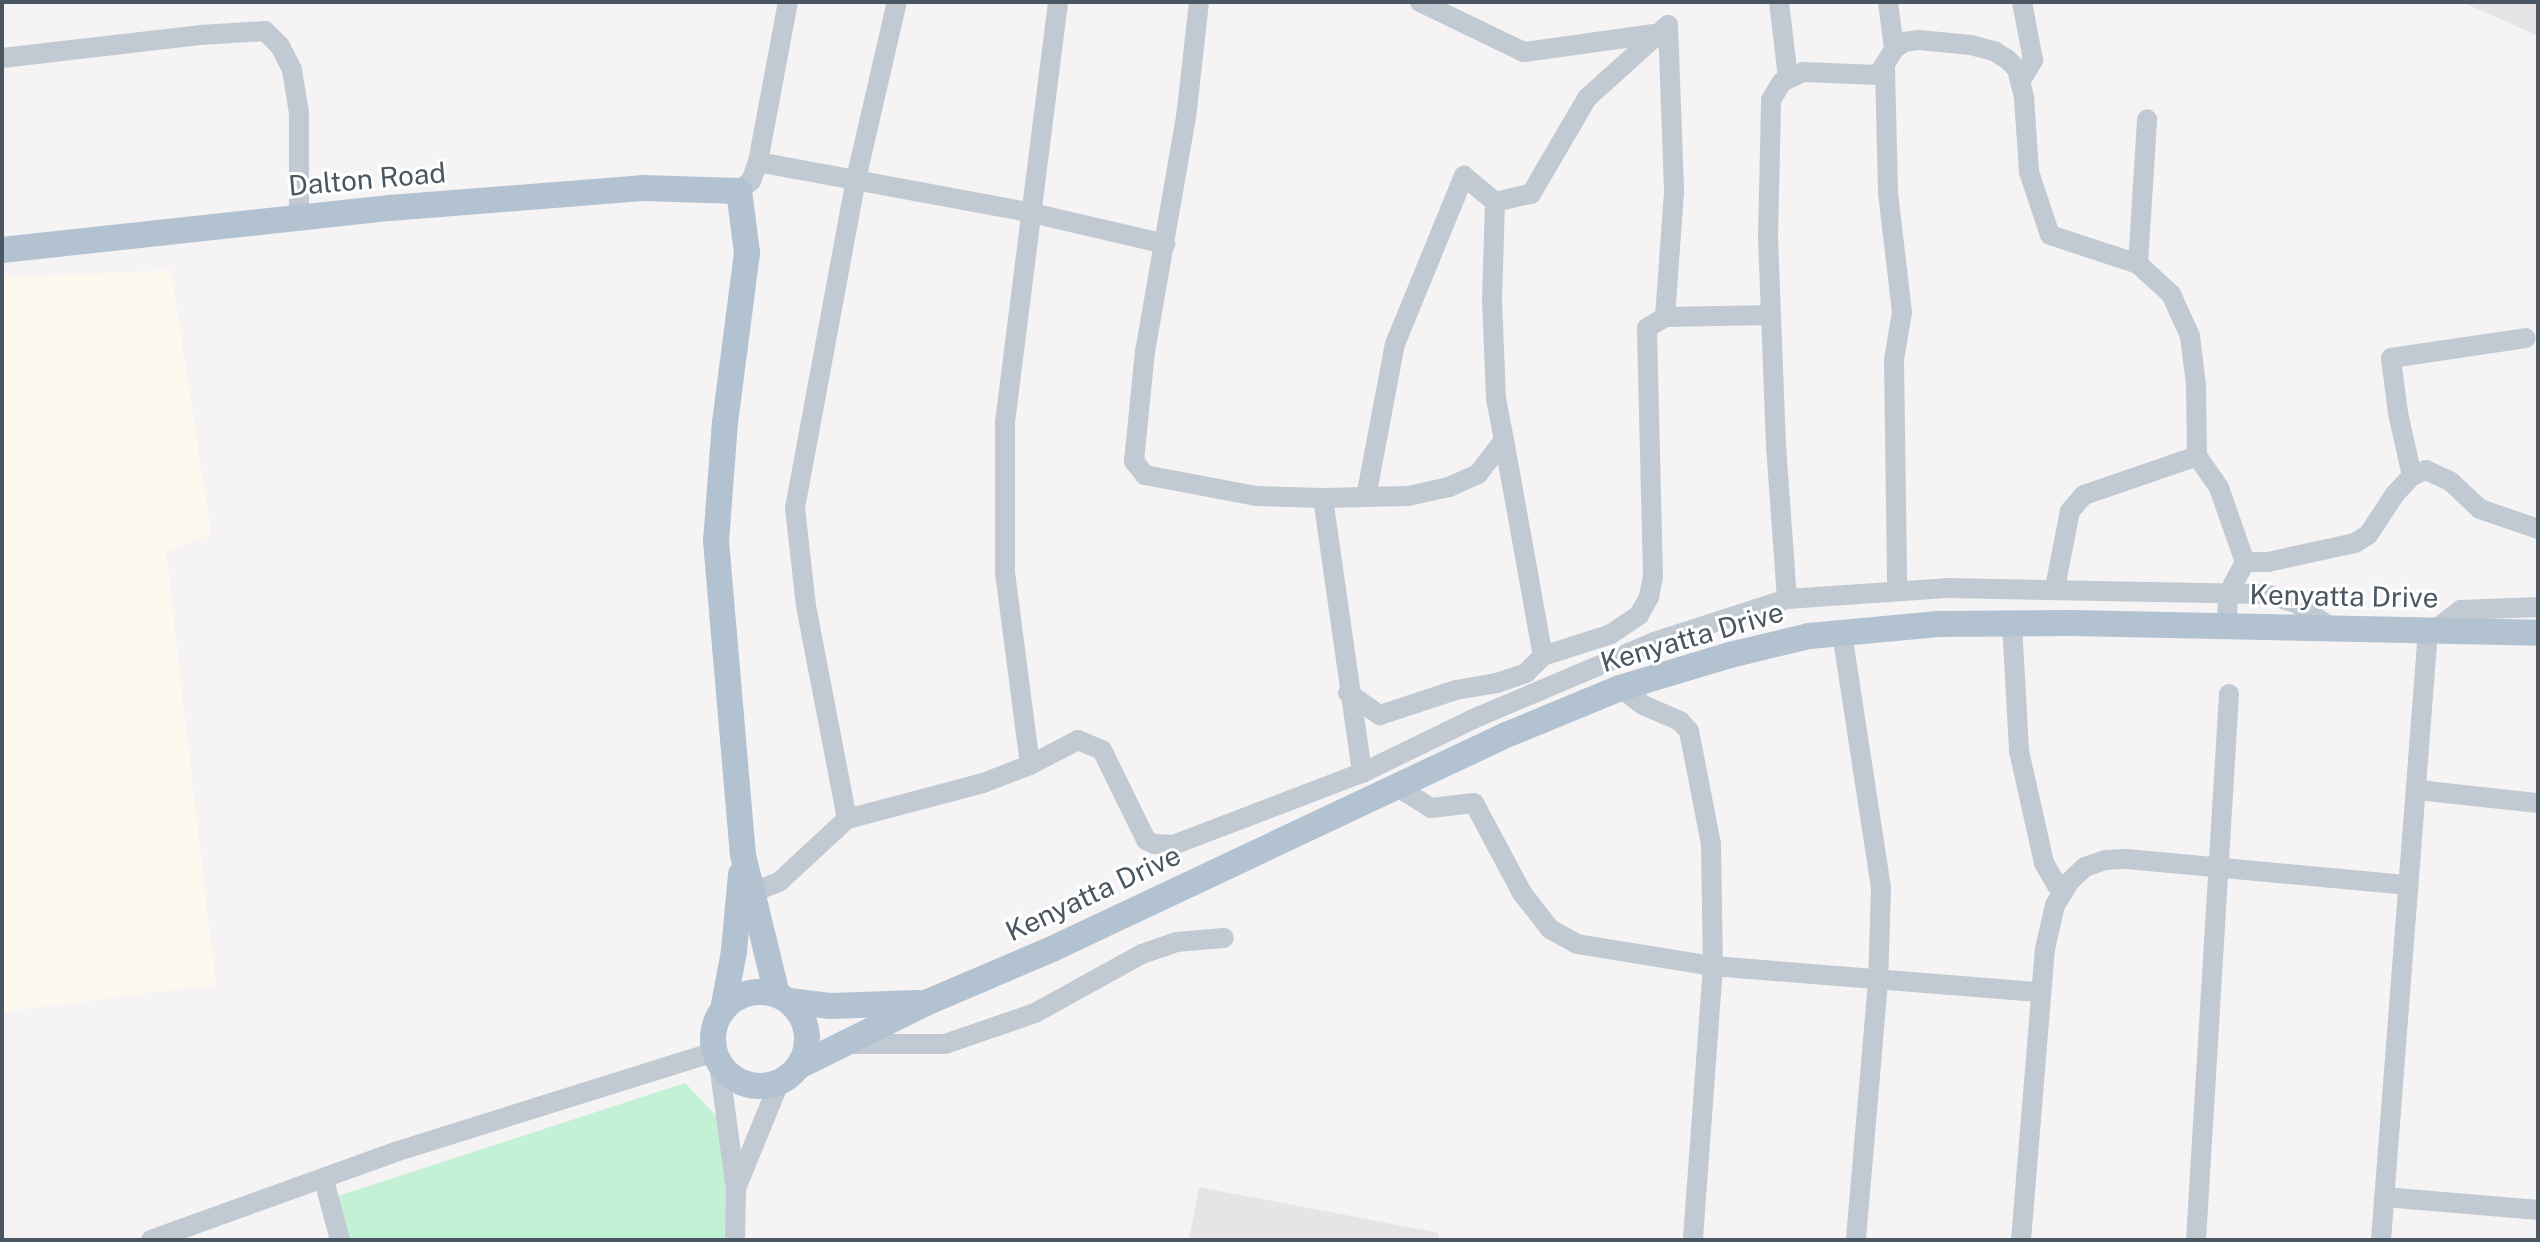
<!DOCTYPE html>
<html>
<head>
<meta charset="utf-8">
<style>
  body { margin:0 }
  #map { position:relative; width:2540px; height:1242px; overflow:hidden; background:#f5f3f3; font-family:"Public Sans",sans-serif }
  div>[style] { position:absolute }
  [style*='--x'] { left:calc(var(--x)*1px); top:calc(var(--y)*1px); width:calc(var(--w)*1px); rotate:calc(var(--a)*1deg) }
  .commercial>* { inset:0; background:#fdf9ef }
  .education>* { inset:0; background:#e6e4e5 }
  .green>* { inset:0; background:#c3f1d5 }
  .minor>* { height:20px; margin:-10px; padding:0 10px; transform-origin:10px; border-radius:10px; background:#c1cad2 }
  .major>* { height:26px; margin:-13px; padding:0 13px; transform-origin:13px; border-radius:13px; background:#b3c2d1 }
  .major>.ring { margin:-13px; padding:0; box-sizing:content-box; background:none; border:26px solid #b3c2d1; border-radius:50% }
  span { translate:-50% -50%; white-space:nowrap; text-align:center; line-height:1.15; -webkit-text-stroke:6px #fff; paint-order:stroke }
  .street-label { font-size:28px; color:#4a5661 }
  .frame { position:absolute; inset:0; border:4px solid #4a5661; pointer-events:none }
</style>
</head>
<body>
<div id="map">
  <div class="commercial">
    <i style="clip-path:polygon(171px 270px,211px 534px,166px 552px,216px 988px,203px 986px,2px 1012px,2px 278px)"></i>
  </div>
  <div class="education">
    <i style="clip-path:polygon(2462px 2px,2538px 2px,2538px 36px)"></i>
    <i style="clip-path:polygon(1199px 1187px,1439px 1233px,1438px 1240px,1189px 1240px)"></i>
  </div>
  <div class="green">
    <i style="clip-path:polygon(685px 1083px,722px 1122px,727px 1175px,726px 1240px,347px 1240px,335px 1197px)"></i>
  </div>
  <div class="minor">
    <i style="--x:1199;--y:2;--w:116;--a:96.4"></i>
    <i style="--x:1186;--y:117;--w:238;--a:99.9"></i>
    <i style="--x:1145;--y:351;--w:111;--a:95.7"></i>
    <i style="--x:1134;--y:461;--w:18;--a:52"></i>
    <i style="--x:1145;--y:475;--w:113;--a:10.7"></i>
    <i style="--x:1256;--y:496;--w:67;--a:1.7"></i>
    <i style="--x:1323;--y:498;--w:85;--a:-1.3"></i>
    <i style="--x:1408;--y:496;--w:42;--a:-12.4"></i>
    <i style="--x:1449;--y:487;--w:32;--a:-24"></i>
    <i style="--x:1478;--y:474;--w:43;--a:-52.6"></i>
    <i style="--x:1504;--y:440;--w:42;--a:-101"></i>
    <i style="--x:1496;--y:399;--w:98;--a:-92.3"></i>
    <i style="--x:1492;--y:301;--w:99;--a:-88.3"></i>
    <i style="--x:1420;--y:2;--w:115;--a:25.7"></i>
    <i style="--x:1524;--y:52;--w:131;--a:-7.9"></i>
    <i style="--x:1779;--y:2;--w:76;--a:83.2"></i>
    <i style="--x:1888;--y:2;--w:47;--a:82.7"></i>
    <i style="--x:2;--y:58;--w:199;--a:-6.6"></i>
    <i style="--x:200;--y:35;--w:65;--a:-3.5"></i>
    <i style="--x:265;--y:31;--w:21;--a:45"></i>
    <i style="--x:280;--y:46;--w:27;--a:63"></i>
    <i style="--x:292;--y:70;--w:44;--a:80.8"></i>
    <i style="--x:299;--y:113;--w:103;--a:90"></i>
    <i style="--x:1885;--y:68;--w:125;--a:88.6"></i>
    <i style="--x:1888;--y:193;--w:120;--a:83.3"></i>
    <i style="--x:1902;--y:312;--w:49;--a:99.5"></i>
    <i style="--x:1894;--y:360;--w:229;--a:89.2"></i>
    <i style="--x:2020;--y:82;--w:26;--a:-59"></i>
    <i style="--x:2033;--y:60;--w:59;--a:-100.7"></i>
    <i style="--x:758;--y:162;--w:279;--a:10.5"></i>
    <i style="--x:1032;--y:213;--w:137;--a:13.1"></i>
    <i style="--x:739;--y:191;--w:16;--a:-40"></i>
    <i style="--x:751;--y:181;--w:20;--a:-70"></i>
    <i style="--x:758;--y:162;--w:163;--a:-79.4"></i>
    <i style="--x:1495;--y:202;--w:37;--a:-13"></i>
    <i style="--x:1531;--y:194;--w:111;--a:-59.7"></i>
    <i style="--x:1587;--y:98;--w:109;--a:-42"></i>
    <i style="--x:1668;--y:25;--w:167;--a:87.9"></i>
    <i style="--x:1674;--y:192;--w:125;--a:94.1"></i>
    <i style="--x:2138;--y:264;--w:145;--a:-86.4"></i>
    <i style="--x:1504;--y:440;--w:219;--a:79.8"></i>
    <i style="--x:2412;--y:476;--w:65;--a:-102.5"></i>
    <i style="--x:2398;--y:413;--w:55;--a:-97.3"></i>
    <i style="--x:2391;--y:358;--w:136;--a:-8.4"></i>
    <i style="--x:1366;--y:497;--w:156;--a:-79.3"></i>
    <i style="--x:1395;--y:344;--w:182;--a:-67.7"></i>
    <i style="--x:1464;--y:176;--w:40;--a:40"></i>
    <i style="--x:1323;--y:498;--w:278;--a:81.9"></i>
    <i style="--x:2245;--y:562;--w:23;--a:0"></i>
    <i style="--x:2268;--y:562;--w:89;--a:-12.3"></i>
    <i style="--x:2355;--y:543;--w:15;--a:-32"></i>
    <i style="--x:2368;--y:535;--w:49;--a:-56.6"></i>
    <i style="--x:2395;--y:494;--w:25;--a:-47"></i>
    <i style="--x:2412;--y:476;--w:15;--a:-23"></i>
    <i style="--x:2426;--y:470;--w:26;--a:25"></i>
    <i style="--x:2450;--y:481;--w:41;--a:43"></i>
    <i style="--x:2480;--y:509;--w:61;--a:19"></i>
    <i style="--x:2055;--y:588;--w:78;--a:-79"></i>
    <i style="--x:2070;--y:511;--w:21;--a:-49"></i>
    <i style="--x:2084;--y:495;--w:120;--a:-19"></i>
    <i style="--x:1787;--y:599;--w:153;--a:-94.1"></i>
    <i style="--x:1776;--y:446;--w:209;--a:-92.2"></i>
    <i style="--x:1768;--y:237;--w:137;--a:-88.7"></i>
    <i style="--x:1771;--y:100;--w:21;--a:-59"></i>
    <i style="--x:1782;--y:82;--w:23;--a:-25"></i>
    <i style="--x:1803;--y:72;--w:75;--a:2.3"></i>
    <i style="--x:1878;--y:75;--w:31;--a:-58"></i>
    <i style="--x:1894;--y:49;--w:12;--a:-35"></i>
    <i style="--x:1904;--y:42;--w:15;--a:-8"></i>
    <i style="--x:1919;--y:40;--w:52;--a:5.5"></i>
    <i style="--x:1971;--y:45;--w:24;--a:15"></i>
    <i style="--x:1994;--y:51;--w:15;--a:32"></i>
    <i style="--x:2007;--y:59;--w:14;--a:45"></i>
    <i style="--x:2017;--y:69;--w:30;--a:76"></i>
    <i style="--x:2024;--y:98;--w:74;--a:86.1"></i>
    <i style="--x:2029;--y:172;--w:66;--a:71.6"></i>
    <i style="--x:2050;--y:235;--w:93;--a:18.2"></i>
    <i style="--x:2138;--y:264;--w:45;--a:42.3"></i>
    <i style="--x:2171;--y:294;--w:46;--a:65.7"></i>
    <i style="--x:2190;--y:336;--w:49;--a:83"></i>
    <i style="--x:2196;--y:385;--w:71;--a:89.2"></i>
    <i style="--x:2197;--y:456;--w:39;--a:55"></i>
    <i style="--x:2219;--y:488;--w:78;--a:70.6"></i>
    <i style="--x:2245;--y:562;--w:36;--a:118"></i>
    <i style="--x:2228;--y:594;--w:32;--a:92"></i>
    <i style="--x:2012;--y:624;--w:127;--a:86.8"></i>
    <i style="--x:2019;--y:751;--w:115;--a:77.4"></i>
    <i style="--x:2044;--y:863;--w:36;--a:60"></i>
    <i style="--x:2435;--y:630;--w:33;--a:-38"></i>
    <i style="--x:2461;--y:610;--w:77;--a:-2.2"></i>
    <i style="--x:1842;--y:633;--w:258;--a:81.3"></i>
    <i style="--x:1881;--y:888;--w:94;--a:91.8"></i>
    <i style="--x:1878;--y:982;--w:259;--a:94.9"></i>
    <i style="--x:1620;--y:688;--w:29;--a:36"></i>
    <i style="--x:1643;--y:705;--w:40;--a:23.4"></i>
    <i style="--x:1680;--y:721;--w:13;--a:48"></i>
    <i style="--x:1689;--y:731;--w:115;--a:79"></i>
    <i style="--x:1711;--y:844;--w:122;--a:89.1"></i>
    <i style="--x:1713;--y:966;--w:275;--a:94.2"></i>
    <i style="--x:1348;--y:693;--w:39;--a:35"></i>
    <i style="--x:1380;--y:715;--w:80;--a:-18.2"></i>
    <i style="--x:1456;--y:690;--w:42;--a:-9.7"></i>
    <i style="--x:1497;--y:683;--w:31;--a:-19"></i>
    <i style="--x:1526;--y:673;--w:24;--a:-45"></i>
    <i style="--x:1543;--y:656;--w:71;--a:-17.9"></i>
    <i style="--x:1611;--y:634;--w:34;--a:-34"></i>
    <i style="--x:1639;--y:615;--w:21;--a:-61"></i>
    <i style="--x:1649;--y:597;--w:21;--a:-79"></i>
    <i style="--x:1653;--y:576;--w:248;--a:-91.4"></i>
    <i style="--x:1647;--y:328;--w:21;--a:-31"></i>
    <i style="--x:1665;--y:317;--w:106;--a:-1.1"></i>
    <i style="--x:1030;--y:765;--w:194;--a:-97.4"></i>
    <i style="--x:1005;--y:573;--w:151;--a:-90"></i>
    <i style="--x:1005;--y:422;--w:423;--a:-82.8"></i>
    <i style="--x:1396;--y:786;--w:41;--a:32.2"></i>
    <i style="--x:1431;--y:808;--w:43;--a:-6.6"></i>
    <i style="--x:1474;--y:803;--w:102;--a:61.9"></i>
    <i style="--x:1522;--y:893;--w:46;--a:52.1"></i>
    <i style="--x:1550;--y:929;--w:31;--a:29"></i>
    <i style="--x:1577;--y:944;--w:138;--a:9.2"></i>
    <i style="--x:1713;--y:966;--w:327;--a:4.6"></i>
    <i style="--x:2418;--y:790;--w:121;--a:6.2"></i>
    <i style="--x:847;--y:819;--w:217;--a:-100.9"></i>
    <i style="--x:806;--y:606;--w:99;--a:-96.4"></i>
    <i style="--x:795;--y:508;--w:335;--a:-79.5"></i>
    <i style="--x:856;--y:179;--w:182;--a:-77"></i>
    <i style="--x:753;--y:892;--w:28;--a:-21"></i>
    <i style="--x:779;--y:882;--w:93;--a:-42.8"></i>
    <i style="--x:847;--y:819;--w:141;--a:-14.8"></i>
    <i style="--x:983;--y:783;--w:50;--a:-21"></i>
    <i style="--x:1030;--y:765;--w:54;--a:-27.5"></i>
    <i style="--x:1078;--y:740;--w:26;--a:23"></i>
    <i style="--x:1102;--y:750;--w:100;--a:63.9"></i>
    <i style="--x:1146;--y:840;--w:9;--a:27"></i>
    <i style="--x:1154;--y:844;--w:19;--a:3"></i>
    <i style="--x:1173;--y:845;--w:202;--a:-20.9"></i>
    <i style="--x:1362;--y:773;--w:123;--a:-25.9"></i>
    <i style="--x:1473;--y:719;--w:197;--a:-23"></i>
    <i style="--x:1654;--y:642;--w:140;--a:-17.9"></i>
    <i style="--x:1787;--y:599;--w:160;--a:-3.9"></i>
    <i style="--x:1947;--y:588;--w:319;--a:1.1"></i>
    <i style="--x:2266;--y:594;--w:31;--a:17"></i>
    <i style="--x:2296;--y:603;--w:47;--a:35.4"></i>
    <i style="--x:846;--y:1044;--w:99;--a:0"></i>
    <i style="--x:945;--y:1044;--w:95;--a:-19"></i>
    <i style="--x:1035;--y:1013;--w:122;--a:-28.9"></i>
    <i style="--x:1142;--y:954;--w:36;--a:-19"></i>
    <i style="--x:1176;--y:942;--w:48;--a:-4.8"></i>
    <i style="--x:719;--y:1064;--w:126;--a:82.3"></i>
    <i style="--x:736;--y:1189;--w:51;--a:91.1"></i>
    <i style="--x:324;--y:1180;--w:62;--a:75.1"></i>
    <i style="--x:737;--y:1186;--w:111;--a:-67.8"></i>
    <i style="--x:2384;--y:1197;--w:155;--a:4.8"></i>
    <i style="--x:151;--y:1240;--w:259;--a:-19.8"></i>
    <i style="--x:395;--y:1152;--w:334;--a:-17.4"></i>
    <i style="--x:2021;--y:1240;--w:292;--a:-85.3"></i>
    <i style="--x:2045;--y:949;--w:45;--a:-77.2"></i>
    <i style="--x:2055;--y:905;--w:28;--a:-58"></i>
    <i style="--x:2070;--y:881;--w:21;--a:-43"></i>
    <i style="--x:2085;--y:867;--w:21;--a:-19"></i>
    <i style="--x:2105;--y:860;--w:22;--a:-3"></i>
    <i style="--x:2127;--y:859;--w:280;--a:5.3"></i>
    <i style="--x:2196;--y:1240;--w:547;--a:-86.54"></i>
    <i style="--x:2381;--y:1240;--w:612;--a:-85.59"></i>
  </div>
  <div class="major">
    <i style="--x:2;--y:250;--w:390;--a:-6.2"></i>
    <i style="--x:390;--y:208;--w:253;--a:-4.5"></i>
    <i style="--x:642;--y:188;--w:97;--a:1.8"></i>
    <i style="--x:739;--y:191;--w:63;--a:82.6"></i>
    <i style="--x:747;--y:253;--w:170;--a:97.4"></i>
    <i style="--x:725;--y:422;--w:119;--a:94.3"></i>
    <i style="--x:716;--y:541;--w:315;--a:85.1"></i>
    <i style="--x:743;--y:855;--w:144;--a:76.3"></i>
    <i class="ring" style="left:713px;top:992px;width:68px;height:68px"></i>
    <i style="--x:789;--y:1001;--w:41;--a:7"></i>
    <i style="--x:830;--y:1006;--w:87;--a:-2"></i>
    <i style="--x:723;--y:1010;--w:60;--a:-79.4"></i>
    <i style="--x:734;--y:951;--w:77;--a:-84.8"></i>
    <i style="--x:799;--y:1066;--w:144;--a:-26.4"></i>
    <i style="--x:928;--y:1002;--w:135;--a:-23.1"></i>
    <i style="--x:1052;--y:949;--w:502;--a:-25.24"></i>
    <i style="--x:1506;--y:735;--w:123;--a:-22.4"></i>
    <i style="--x:1620;--y:688;--w:115;--a:-16.7"></i>
    <i style="--x:1730;--y:655;--w:81;--a:-13.5"></i>
    <i style="--x:1809;--y:636;--w:130;--a:-5.3"></i>
    <i style="--x:1938;--y:624;--w:133;--a:-0.4"></i>
    <i style="--x:2071;--y:623;--w:467;--a:1.2"></i>
  </div>
  <div class="street-label">
    <span style="left:367px;top:179px;rotate:-5deg">Dalton Road</span>
    <span style="left:2344px;top:596px;rotate:1deg">Kenyatta Drive</span>
    <span style="left:1692px;top:637px;rotate:-16deg">Kenyatta Drive</span>
    <span style="left:1093px;top:893px;rotate:-25deg">Kenyatta Drive</span>
  </div>
  <div class="frame"></div>
</div>
</body>
</html>
